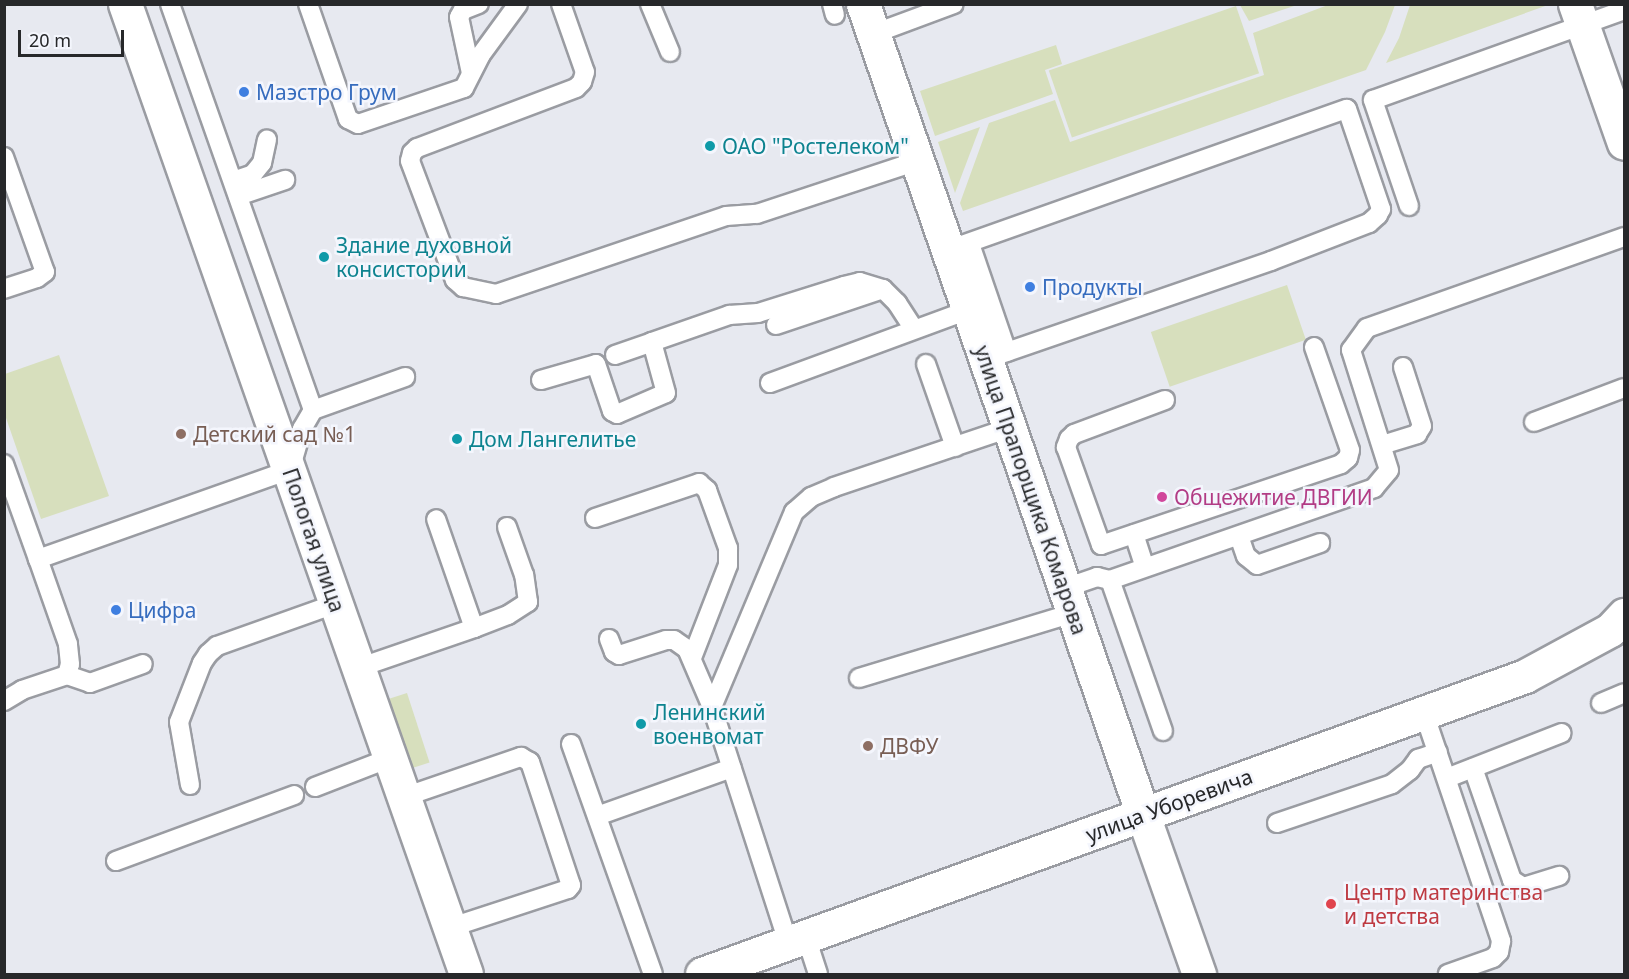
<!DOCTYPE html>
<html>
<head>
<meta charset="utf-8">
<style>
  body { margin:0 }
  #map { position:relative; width:1629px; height:979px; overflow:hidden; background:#e7e9f0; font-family:"Noto Sans",sans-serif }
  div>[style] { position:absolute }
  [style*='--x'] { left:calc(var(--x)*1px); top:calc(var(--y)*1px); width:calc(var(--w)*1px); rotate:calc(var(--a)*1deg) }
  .green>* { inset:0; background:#d7dfbd; transform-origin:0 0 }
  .roads { filter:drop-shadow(2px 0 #9a9ca2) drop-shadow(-2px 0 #9a9ca2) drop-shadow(0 2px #9a9ca2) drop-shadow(0 -2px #9a9ca2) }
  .lane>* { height:18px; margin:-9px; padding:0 9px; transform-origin:9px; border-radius:9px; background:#fff }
  .street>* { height:33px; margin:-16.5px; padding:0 16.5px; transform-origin:16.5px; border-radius:16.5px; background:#fff }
  .secondary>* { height:33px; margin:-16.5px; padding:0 16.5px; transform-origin:16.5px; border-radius:16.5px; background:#fff }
  .dots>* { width:16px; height:16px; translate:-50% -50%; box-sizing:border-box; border:3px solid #f4f6fd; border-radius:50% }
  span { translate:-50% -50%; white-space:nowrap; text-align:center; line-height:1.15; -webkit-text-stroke:5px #f4f6fd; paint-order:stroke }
  .shop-label { font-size:21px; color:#366cbe }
  .left { translate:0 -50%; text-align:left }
  .culture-label { font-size:21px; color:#0d838f }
  .education-label { font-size:21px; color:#785e54 }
  .street-label { font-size:21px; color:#27282a }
  .hotel-label { font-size:21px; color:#b23c85 }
  .health-label { font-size:21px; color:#be3a42 }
  .frame { position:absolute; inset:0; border:6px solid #27282a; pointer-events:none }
  .scale { position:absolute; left:18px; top:30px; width:106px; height:27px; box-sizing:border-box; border:3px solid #27282a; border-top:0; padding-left:8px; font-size:18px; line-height:21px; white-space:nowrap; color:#27282a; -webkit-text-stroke:4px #f4f6fd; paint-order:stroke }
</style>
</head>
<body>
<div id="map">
  <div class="green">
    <i style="clip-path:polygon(1240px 5px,1297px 5px,1249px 21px)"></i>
    <i style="clip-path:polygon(1328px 5px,1395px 5px,1385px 32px,1366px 70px,963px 211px,960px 203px,989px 123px,1055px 100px,1070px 142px,1264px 75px,1253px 33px)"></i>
    <i style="clip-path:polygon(1410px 5px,1548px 4px,1548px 5px,1386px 63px,1399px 38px)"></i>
    <i style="left:1236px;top:6px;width:71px;height:198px;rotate:71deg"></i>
    <i style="clip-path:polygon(1056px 45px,1062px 64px,1045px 70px,1053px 94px,935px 136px,920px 91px)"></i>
    <i style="clip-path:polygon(980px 127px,955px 193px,938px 142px)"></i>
    <i style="left:1287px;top:285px;width:58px;height:144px;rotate:71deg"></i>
    <i style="clip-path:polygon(59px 355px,109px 496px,41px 519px,5px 415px,5px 374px)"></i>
    <i style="left:407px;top:693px;width:73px;height:31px;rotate:72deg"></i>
  </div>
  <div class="roads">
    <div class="lane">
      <i style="--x:170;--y:4;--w:430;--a:70.6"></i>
      <i style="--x:308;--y:4;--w:122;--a:70.8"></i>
      <i style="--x:348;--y:119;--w:11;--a:27"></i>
      <i style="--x:358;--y:124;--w:112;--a:-18.8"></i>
      <i style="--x:464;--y:88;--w:36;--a:-63"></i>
      <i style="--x:480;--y:56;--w:64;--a:-53.8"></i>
      <i style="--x:561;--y:4;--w:72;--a:70.6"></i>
      <i style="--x:585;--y:72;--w:10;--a:107"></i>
      <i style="--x:582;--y:82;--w:8;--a:135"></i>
      <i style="--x:576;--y:88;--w:170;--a:159.3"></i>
      <i style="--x:417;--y:148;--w:7;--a:135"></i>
      <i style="--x:412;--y:153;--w:8;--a:104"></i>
      <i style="--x:410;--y:161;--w:127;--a:69.3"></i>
      <i style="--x:455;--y:280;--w:11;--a:41"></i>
      <i style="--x:463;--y:287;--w:34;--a:12"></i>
      <i style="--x:496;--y:294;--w:243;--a:-18.7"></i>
      <i style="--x:726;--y:216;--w:31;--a:-4"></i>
      <i style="--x:757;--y:214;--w:169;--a:-18.3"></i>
      <i style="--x:650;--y:4;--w:52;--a:67.4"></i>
      <i style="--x:832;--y:4;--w:11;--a:75"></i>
      <i style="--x:873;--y:34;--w:86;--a:-20.3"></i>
      <i style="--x:471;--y:73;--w:57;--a:-102.1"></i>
      <i style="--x:459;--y:17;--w:8;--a:-60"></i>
      <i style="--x:463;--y:10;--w:17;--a:-21"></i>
      <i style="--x:4;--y:157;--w:122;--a:70.4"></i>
      <i style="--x:45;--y:272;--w:10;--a:143"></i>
      <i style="--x:37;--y:278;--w:35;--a:162"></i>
      <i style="--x:233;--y:181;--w:21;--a:-19"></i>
      <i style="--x:253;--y:174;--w:14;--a:-51"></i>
      <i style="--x:262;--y:163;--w:24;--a:-78"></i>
      <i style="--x:238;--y:196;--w:50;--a:-18.8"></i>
      <i style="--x:1409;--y:206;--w:112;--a:-108.8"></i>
      <i style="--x:1373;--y:100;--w:267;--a:-19.7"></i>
      <i style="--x:970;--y:244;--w:114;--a:71.1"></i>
      <i style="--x:948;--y:250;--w:423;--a:-19.5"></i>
      <i style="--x:1347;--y:109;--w:106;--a:71.2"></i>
      <i style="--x:1381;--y:209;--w:7;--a:117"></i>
      <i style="--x:1378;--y:215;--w:12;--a:138"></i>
      <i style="--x:1369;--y:223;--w:105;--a:158.8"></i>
      <i style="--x:1271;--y:261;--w:301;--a:161"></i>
      <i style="--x:776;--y:325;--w:113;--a:-18.6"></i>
      <i style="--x:883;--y:289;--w:20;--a:45"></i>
      <i style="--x:897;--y:303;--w:31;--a:57"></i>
      <i style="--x:615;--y:355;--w:39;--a:-19"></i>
      <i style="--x:926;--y:364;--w:88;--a:70.7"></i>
      <i style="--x:541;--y:380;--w:57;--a:-16.2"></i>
      <i style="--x:596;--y:364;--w:50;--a:71.2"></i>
      <i style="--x:612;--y:411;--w:6;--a:31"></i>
      <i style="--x:617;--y:414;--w:53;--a:-23.2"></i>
      <i style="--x:666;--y:393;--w:53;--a:-105.4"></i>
      <i style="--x:652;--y:342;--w:82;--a:-19.3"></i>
      <i style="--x:729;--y:315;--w:29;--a:-4"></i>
      <i style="--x:758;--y:313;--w:90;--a:-17.4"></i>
      <i style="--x:844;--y:286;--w:16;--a:-14"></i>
      <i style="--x:860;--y:282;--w:24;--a:17"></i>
      <i style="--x:770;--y:383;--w:211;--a:-20.2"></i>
      <i style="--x:1165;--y:400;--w:97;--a:159.5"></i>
      <i style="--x:1074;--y:434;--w:7;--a:135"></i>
      <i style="--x:1069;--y:439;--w:9;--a:111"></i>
      <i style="--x:1066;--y:447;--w:104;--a:70.3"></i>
      <i style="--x:1101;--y:545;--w:253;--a:-18.6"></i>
      <i style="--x:1341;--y:464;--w:9;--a:-41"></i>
      <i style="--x:1348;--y:458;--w:8;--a:-76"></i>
      <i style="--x:1350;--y:450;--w:109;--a:-109.3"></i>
      <i style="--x:1534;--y:422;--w:96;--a:-20.7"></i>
      <i style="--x:1382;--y:445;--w:37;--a:-17"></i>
      <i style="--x:1417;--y:434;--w:9;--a:-58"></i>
      <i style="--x:1422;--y:426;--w:62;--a:-107.9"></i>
      <i style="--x:4;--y:464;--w:101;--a:70.3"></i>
      <i style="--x:595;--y:518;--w:110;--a:-18.6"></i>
      <i style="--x:699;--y:483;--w:11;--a:41"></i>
      <i style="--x:707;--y:490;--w:62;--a:70.1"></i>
      <i style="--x:728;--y:548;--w:17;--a:90"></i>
      <i style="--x:728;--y:565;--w:100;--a:111.2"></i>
      <i style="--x:1134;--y:534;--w:35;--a:72"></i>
      <i style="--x:1239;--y:536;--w:21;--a:71"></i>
      <i style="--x:1246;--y:556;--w:14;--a:39"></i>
      <i style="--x:1257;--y:565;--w:67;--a:-19.2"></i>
      <i style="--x:1065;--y:588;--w:34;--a:-19"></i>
      <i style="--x:1097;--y:577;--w:13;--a:13"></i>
      <i style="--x:474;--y:628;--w:36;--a:-21"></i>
      <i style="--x:508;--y:615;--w:24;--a:-33"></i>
      <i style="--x:528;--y:602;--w:27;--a:-98"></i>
      <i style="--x:524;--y:575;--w:51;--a:-109.5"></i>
      <i style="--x:609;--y:639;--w:14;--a:69"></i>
      <i style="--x:614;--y:652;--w:6;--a:31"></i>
      <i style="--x:619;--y:655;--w:49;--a:-17.7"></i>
      <i style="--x:666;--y:640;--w:8;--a:0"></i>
      <i style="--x:674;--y:640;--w:16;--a:35"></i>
      <i style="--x:687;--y:649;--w:63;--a:66.7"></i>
      <i style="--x:712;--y:707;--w:248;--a:72.1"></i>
      <i style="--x:358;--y:668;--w:123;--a:-19"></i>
      <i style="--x:474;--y:628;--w:115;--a:-109.2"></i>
      <i style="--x:67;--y:675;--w:11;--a:-75"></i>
      <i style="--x:70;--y:664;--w:20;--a:-96"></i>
      <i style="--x:68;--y:644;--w:90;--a:-109.4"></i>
      <i style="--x:38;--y:559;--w:267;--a:-19.5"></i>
      <i style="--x:290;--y:470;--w:43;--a:-73.7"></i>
      <i style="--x:302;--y:429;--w:22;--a:-60"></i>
      <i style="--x:313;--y:410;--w:98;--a:-19.7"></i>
      <i style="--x:859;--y:678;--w:224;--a:-16.9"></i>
      <i style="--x:4;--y:701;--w:21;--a:-31"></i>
      <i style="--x:22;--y:690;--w:47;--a:-18.4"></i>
      <i style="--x:67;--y:675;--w:24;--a:19"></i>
      <i style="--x:90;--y:683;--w:56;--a:-19.7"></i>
      <i style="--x:1601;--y:703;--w:25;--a:-23"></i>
      <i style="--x:712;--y:707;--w:212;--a:-67.2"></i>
      <i style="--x:794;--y:512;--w:23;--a:-41"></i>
      <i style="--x:811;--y:497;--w:25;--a:-23"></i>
      <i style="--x:834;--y:487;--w:185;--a:-18.6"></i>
      <i style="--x:1424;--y:713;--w:241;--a:71.3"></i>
      <i style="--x:1501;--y:941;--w:11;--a:100"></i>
      <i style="--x:1499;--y:952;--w:8;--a:135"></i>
      <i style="--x:1493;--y:958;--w:48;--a:160.4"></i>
      <i style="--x:1163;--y:731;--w:160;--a:-109.3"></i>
      <i style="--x:1110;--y:580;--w:280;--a:-19.2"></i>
      <i style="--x:1374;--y:488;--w:23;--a:-50"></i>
      <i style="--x:1389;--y:470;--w:126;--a:-107.6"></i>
      <i style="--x:1351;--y:350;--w:27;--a:-54"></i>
      <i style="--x:1367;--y:328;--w:273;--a:-19.5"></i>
      <i style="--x:571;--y:744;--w:244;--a:70.4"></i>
      <i style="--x:1473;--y:768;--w:119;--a:70.8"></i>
      <i style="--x:1512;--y:880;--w:13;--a:32"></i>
      <i style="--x:1523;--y:887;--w:38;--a:-17"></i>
      <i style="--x:1447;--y:778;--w:123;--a:-21.4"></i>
      <i style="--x:190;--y:785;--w:64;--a:-99.9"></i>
      <i style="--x:179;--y:722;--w:63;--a:-68.7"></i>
      <i style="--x:202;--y:663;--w:11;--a:-56"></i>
      <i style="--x:208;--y:654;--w:12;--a:-42"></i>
      <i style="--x:217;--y:646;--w:125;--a:-19.6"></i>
      <i style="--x:315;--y:787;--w:80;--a:-21.1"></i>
      <i style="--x:404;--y:797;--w:124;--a:-18.9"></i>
      <i style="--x:521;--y:757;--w:10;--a:29"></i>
      <i style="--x:530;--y:762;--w:130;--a:71.6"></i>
      <i style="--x:571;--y:885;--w:5;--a:127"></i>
      <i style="--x:568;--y:889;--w:125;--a:161.9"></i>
      <i style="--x:597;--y:816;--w:143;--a:-19.6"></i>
      <i style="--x:1277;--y:823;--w:121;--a:-18.7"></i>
      <i style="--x:1392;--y:784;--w:23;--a:-38"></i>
      <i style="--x:1410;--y:770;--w:14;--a:-54"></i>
      <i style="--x:1418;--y:759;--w:21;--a:-19"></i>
      <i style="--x:116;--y:861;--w:190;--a:-20.3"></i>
      <i style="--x:806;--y:937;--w:39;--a:72"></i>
    </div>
    <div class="street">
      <i style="--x:1575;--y:4;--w:147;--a:70.6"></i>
      <i style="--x:1143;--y:815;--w:169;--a:70.6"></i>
    </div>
    <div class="secondary">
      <i style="--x:125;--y:4;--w:1028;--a:70.63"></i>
      <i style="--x:863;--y:4;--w:858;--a:70.95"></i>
      <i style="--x:702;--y:974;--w:875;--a:-19.9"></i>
      <i style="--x:1525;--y:676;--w:97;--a:-28.4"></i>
      <i style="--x:1610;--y:630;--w:21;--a:-47"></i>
    </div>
  </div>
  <div class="dots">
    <i style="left:244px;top:92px;background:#3f7fe0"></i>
    <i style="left:710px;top:146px;background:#0f9aa8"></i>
    <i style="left:324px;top:257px;background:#0f9aa8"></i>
    <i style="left:1030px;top:287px;background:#3f7fe0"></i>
    <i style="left:181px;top:434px;background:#8d6e63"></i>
    <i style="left:457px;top:439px;background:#0f9aa8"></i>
    <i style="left:1162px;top:497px;background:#d1479c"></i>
    <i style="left:116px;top:610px;background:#3f7fe0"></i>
    <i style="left:641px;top:724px;background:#0f9aa8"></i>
    <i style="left:868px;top:746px;background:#8d6e63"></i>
    <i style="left:1331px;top:904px;background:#e0444e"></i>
  </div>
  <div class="shop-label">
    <span class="left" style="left:256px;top:92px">Маэстро Грум</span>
    <span class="left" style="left:1042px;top:287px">Продукты</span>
    <span class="left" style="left:128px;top:610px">Цифра</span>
  </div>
  <div class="culture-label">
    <span class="left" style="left:722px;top:146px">ОАО "Ростелеком"</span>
    <span class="left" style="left:336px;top:257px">Здание духовной<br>консистории</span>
    <span class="left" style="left:469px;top:439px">Дом Лангелитье</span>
    <span class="left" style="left:653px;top:724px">Ленинский<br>военвомат</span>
  </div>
  <div class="education-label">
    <span class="left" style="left:193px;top:434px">Детский сад №1</span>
    <span class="left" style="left:880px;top:746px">ДВФУ</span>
  </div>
  <div class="street-label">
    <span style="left:1031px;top:490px;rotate:71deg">улица Прапорщика Комарова</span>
    <span style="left:314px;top:540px;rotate:71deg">Пологая улица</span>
    <span style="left:1169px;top:805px;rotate:-20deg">улица Уборевича</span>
  </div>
  <div class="hotel-label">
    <span class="left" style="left:1174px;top:497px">Общежитие ДВГИИ</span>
  </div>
  <div class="health-label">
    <span class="left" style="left:1344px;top:904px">Центр материнства<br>и детства</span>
  </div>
  <div class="frame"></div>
  <div class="scale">20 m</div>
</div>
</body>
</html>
